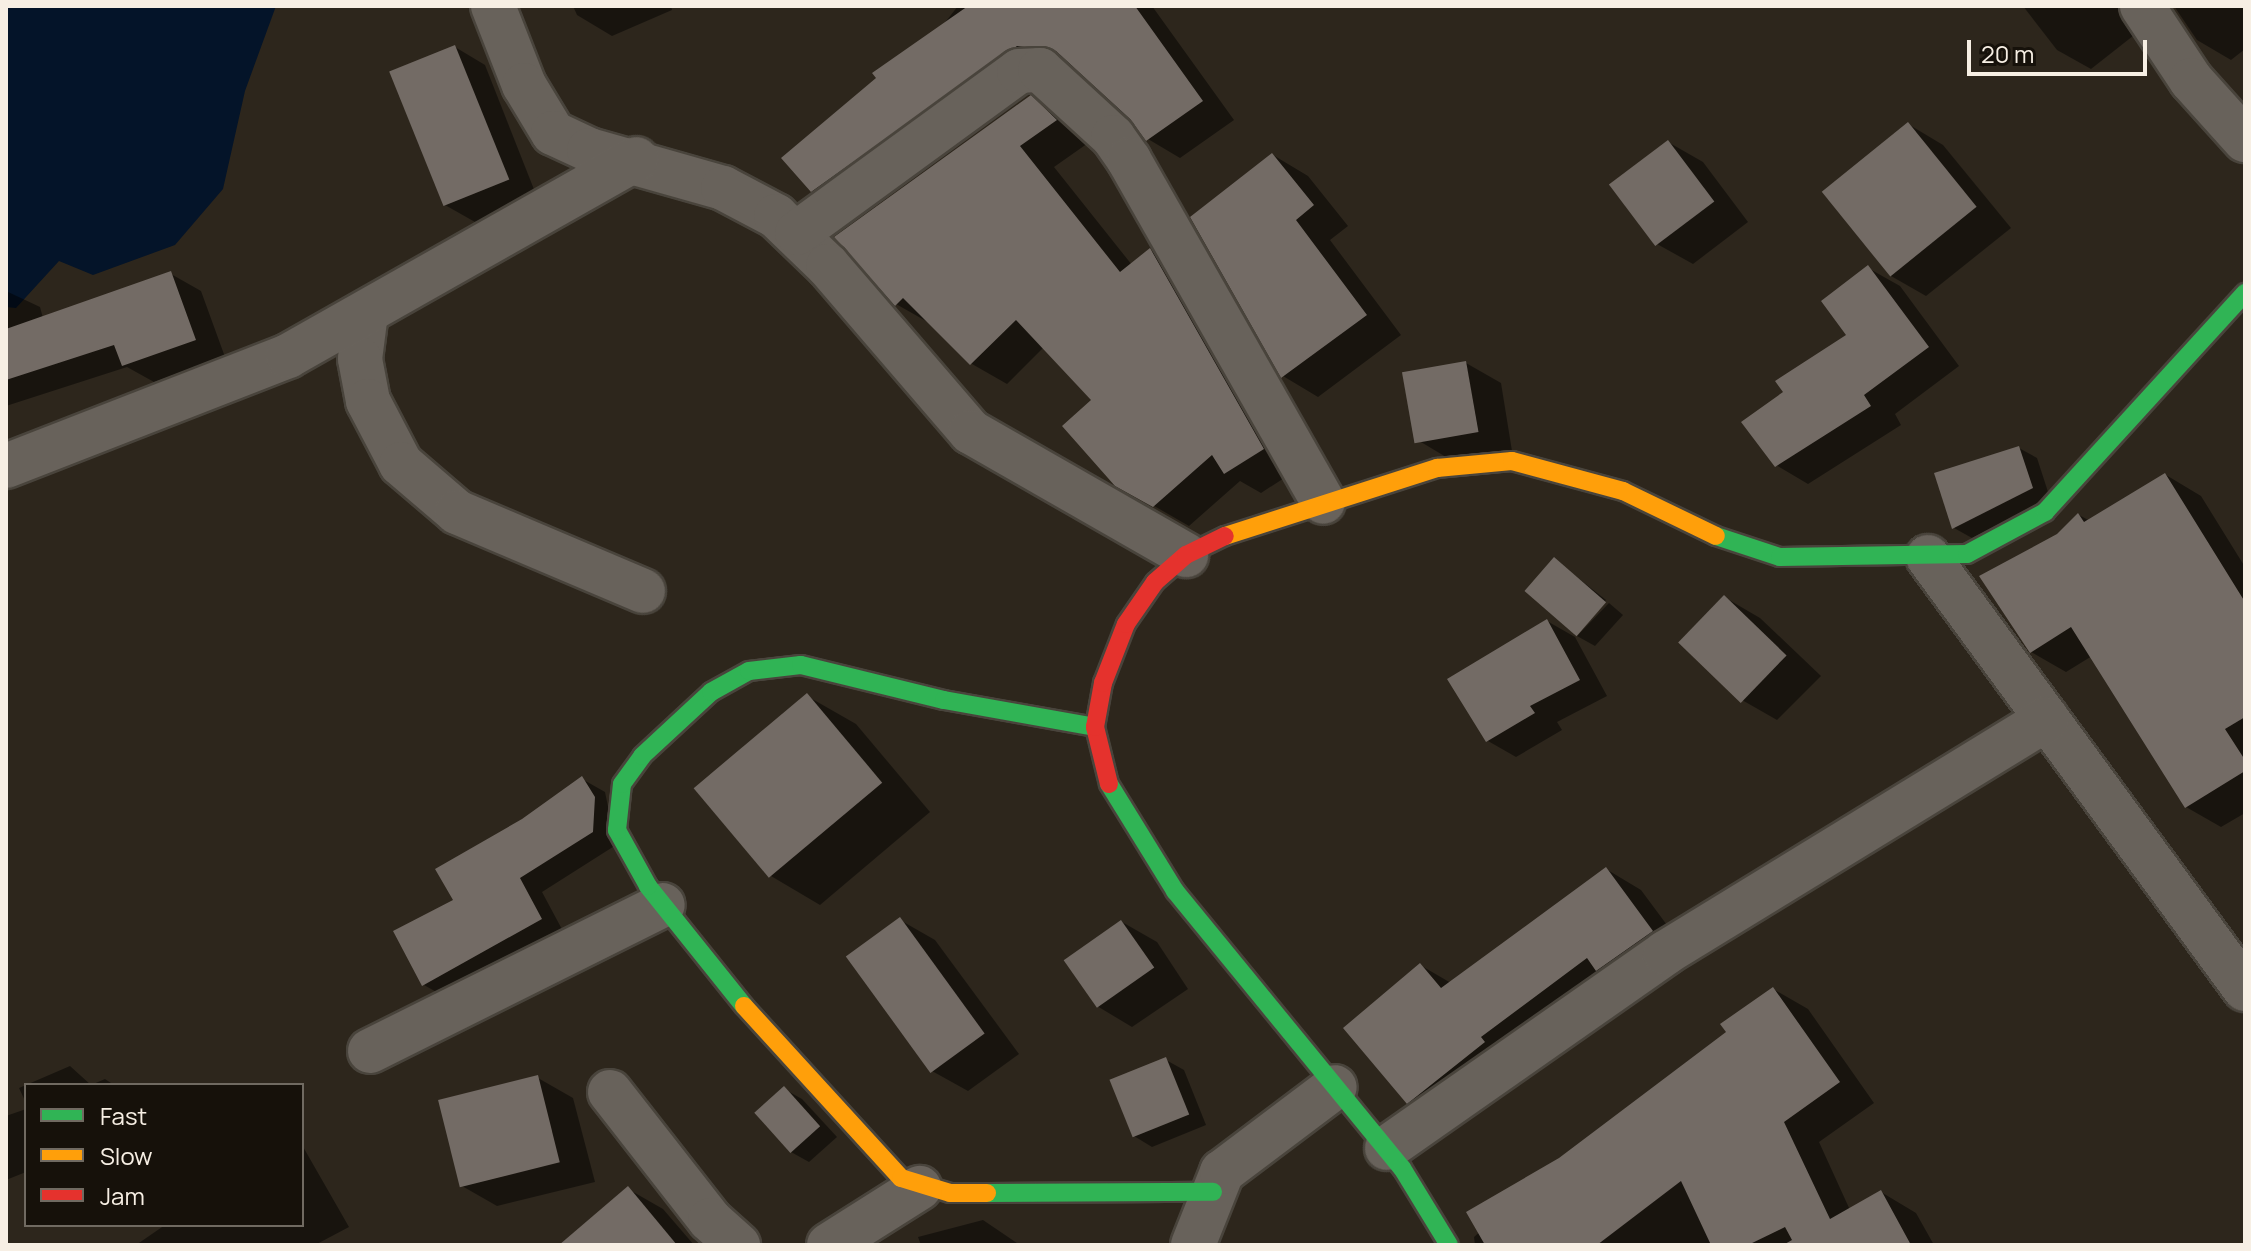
<!DOCTYPE html>
<html>
<head>
<meta charset="utf-8">
<style>
  body { margin:0 }
  #map { position:relative; width:2251px; height:1251px; overflow:hidden; background:#2d261c; font-family:Manrope,sans-serif }
  div>[style] { position:absolute }
  [style*='--x'] { left:calc(var(--x)*1px); top:calc(var(--y)*1px); width:calc(var(--w)*1px); rotate:calc(var(--a)*1deg) }
  .water>* { inset:0; background:#041429 }
  .shadow>* { inset:0; background:#0007 }
  .building>* { inset:0; background:#736b65; transform-origin:0 0 }
  .roads { filter:drop-shadow(2px 0 #49443c) drop-shadow(-2px 0 #49443c) drop-shadow(0 2px #49443c) drop-shadow(0 -2px #49443c) }
  .street>* { height:44px; margin:-22px; padding:0 22px; transform-origin:22px; border-radius:22px; background:#68625b }
  .fast>* { height:18px; margin:-9px; padding:0 9px; transform-origin:9px; border-radius:9px; background:#30b455 }
  .slow>* { height:18px; margin:-9px; padding:0 9px; transform-origin:9px; border-radius:9px; background:#ff9f0a }
  .jam>* { height:18px; margin:-9px; padding:0 9px; transform-origin:9px; border-radius:9px; background:#e5322d }
  span { translate:-50% -50%; white-space:nowrap; text-align:center; line-height:1.15; -webkit-text-stroke:8px #16110a; paint-order:stroke }
  .frame { position:absolute; inset:0; border:8px solid #f7efe4; pointer-events:none }
  .legend { position:absolute; left:24px; top:1083px; width:280px; height:144px; box-sizing:border-box; background:#16110a; border:2px solid #706a61; margin:0; padding:10px 14px; list-style:none; font-size:24px; color:#f7efe4 }
  .legend li { display:flex; align-items:center; gap:16px; height:40px }
  .legend b { width:40px; border:2px solid #706a61 }
  .scale { position:absolute; left:1967px; top:40px; width:180px; height:36px; box-sizing:border-box; border:4px solid #f7efe4; border-top:0; padding-left:10px; font-size:24px; line-height:28px; white-space:nowrap; color:#f7efe4; -webkit-text-stroke:6px #16110a; paint-order:stroke }
</style>
</head>
<body>
<div id="map">
  <div class="water">
    <i style="clip-path:polygon(6px 6px,276px 6px,245px 91px,223px 189px,175px 245px,93px 275px,59px 261px,16px 308px,6px 307px)"></i>
  </div>
  <div class="shadow">
    <i style="clip-path:polygon(573px 6px,671px 6px,672px 10px,612px 36px,577px 15px)"></i>
    <i style="clip-path:polygon(958px 6px,1152px 6px,1234px 120px,1180px 158px,1148px 139px,1076px 67px,1051px 63px,844px 209px,812px 191px)"></i>
    <i style="clip-path:polygon(2023px 6px,2160px 6px,2152px 21px,2091px 69px,2057px 50px)"></i>
    <i style="clip-path:polygon(2174px 6px,2245px 6px,2245px 49px,2231px 60px,2197px 40px)"></i>
    <i style="clip-path:polygon(455px 47px,485px 65px,537px 197px,475px 222px,445px 205px)"></i>
    <i style="clip-path:polygon(1028px 98px,1091px 141px,1054px 167px,1132px 265px,1151px 251px,1186px 271px,1298px 469px,1261px 493px,1240px 481px,1189px 526px,1116px 484px,1094px 401px,1044px 347px,1007px 384px,972px 364px,933px 325px,896px 304px)"></i>
    <i style="clip-path:polygon(1908px 124px,1943px 145px,2011px 228px,1926px 296px,1891px 276px)"></i>
    <i style="clip-path:polygon(1668px 142px,1703px 162px,1748px 222px,1693px 264px,1657px 244px)"></i>
    <i style="clip-path:polygon(1273px 155px,1308px 176px,1348px 226px,1330px 240px,1401px 335px,1318px 397px,1283px 376px)"></i>
    <i style="clip-path:polygon(1868px 268px,1900px 286px,1959px 366px,1895px 414px,1901px 425px,1808px 484px,1776px 465px,1785px 393px,1849px 335px)"></i>
    <i style="clip-path:polygon(171px 274px,201px 291px,225px 357px,154px 382px,127px 367px,6px 406px,6px 291px,40px 307px,43px 318px)"></i>
    <i style="clip-path:polygon(1466px 363px,1501px 383px,1512px 451px,1451px 460px,1416px 439px)"></i>
    <i style="clip-path:polygon(2019px 448px,2037px 458px,2050px 498px,1972px 538px,1954px 528px)"></i>
    <i style="clip-path:polygon(2166px 475px,2201px 496px,2245px 567px,2245px 813px,2221px 827px,2186px 807px,2092px 656px,2066px 672px,2031px 652px,2058px 536px,2079px 515px,2090px 521px)"></i>
    <i style="clip-path:polygon(1555px 560px,1606px 600px,1575px 635px)"></i>
    <i style="clip-path:polygon(1724px 597px,1760px 618px,1821px 676px,1777px 720px,1742px 700px)"></i>
    <i style="clip-path:polygon(1609px 603px,1623px 615px,1595px 646px,1577px 636px)"></i>
    <i style="clip-path:polygon(1547px 621px,1575px 637px,1607px 696px,1557px 722px,1562px 730px,1516px 757px,1488px 741px,1450px 680px)"></i>
    <i style="clip-path:polygon(807px 696px,856px 724px,930px 812px,820px 905px,771px 876px)"></i>
    <i style="clip-path:polygon(582px 779px,605px 792px,616px 845px,542px 892px,564px 933px,447px 998px,424px 985px,523px 820px)"></i>
    <i style="clip-path:polygon(1606px 869px,1641px 890px,1687px 952px,1443px 1122px,1408px 1102px,1420px 965px,1451px 983px)"></i>
    <i style="clip-path:polygon(900px 920px,935px 940px,1019px 1054px,968px 1091px,932px 1071px)"></i>
    <i style="clip-path:polygon(1122px 922px,1157px 942px,1188px 989px,1132px 1027px,1097px 1006px)"></i>
    <i style="clip-path:polygon(1773px 989px,1808px 1009px,1874px 1103px,1819px 1142px,1850px 1210px,1881px 1192px,1916px 1213px,1934px 1245px,1475px 1245px,1474px 1237px,1560px 1160px,1729px 1033px)"></i>
    <i style="clip-path:polygon(1166px 1060px,1184px 1070px,1206px 1125px,1152px 1147px,1134px 1136px)"></i>
    <i style="clip-path:polygon(70px 1066px,91px 1085px,105px 1079px,114px 1085px,26px 1085px,26px 1103px,19px 1088px)"></i>
    <i style="clip-path:polygon(538px 1078px,573px 1098px,595px 1182px,497px 1206px,462px 1186px)"></i>
    <i style="clip-path:polygon(784px 1089px,802px 1099px,837px 1137px,809px 1162px,791px 1152px)"></i>
    <i style="clip-path:polygon(26px 1109px,26px 1172px,6px 1180px,6px 1116px)"></i>
    <i style="clip-path:polygon(302px 1145px,349px 1227px,315px 1245px,136px 1245px,165px 1225px,302px 1225px)"></i>
    <i style="clip-path:polygon(628px 1189px,663px 1209px,694px 1245px,562px 1245px)"></i>
    <i style="clip-path:polygon(983px 1220px,1020px 1245px,921px 1245px,918px 1237px)"></i>
  </div>
  <div class="building">
    <i style="clip-path:polygon(968px 6px,1135px 6px,1203px 101px,1146px 141px,1130px 119px,1056px 51px,1017px 46px,811px 192px,781px 158px,876px 78px,872px 73px)"></i>
    <i style="left:455px;top:45px;width:145px;height:71px;rotate:68deg"></i>
    <i style="clip-path:polygon(1031px 95px,1057px 120px,1020px 146px,1120px 272px,1150px 248px,1264px 449px,1224px 474px,1212px 455px,1153px 507px,1115px 486px,1062px 426px,1091px 400px,1016px 320px,970px 365px,903px 298px,895px 306px,834px 237px)"></i>
    <i style="left:1908px;top:122px;width:109px;height:111px;rotate:51deg"></i>
    <i style="left:1668px;top:140px;width:77px;height:74px;rotate:53deg"></i>
    <i style="clip-path:polygon(1272px 153px,1314px 205px,1296px 220px,1367px 315px,1281px 378px,1190px 217px)"></i>
    <i style="clip-path:polygon(1868px 265px,1929px 347px,1864px 395px,1871px 406px,1775px 467px,1741px 422px,1783px 392px,1775px 381px,1846px 335px,1821px 301px)"></i>
    <i style="clip-path:polygon(171px 271px,196px 340px,122px 366px,114px 345px,6px 380px,6px 329px)"></i>
    <i style="left:1466px;top:361px;width:72px;height:65px;rotate:80deg"></i>
    <i style="clip-path:polygon(2019px 446px,2033px 488px,1952px 529px,1934px 473px)"></i>
    <i style="clip-path:polygon(2165px 473px,2245px 602px,2245px 717px,2225px 729px,2245px 760px,2245px 771px,2185px 808px,2071px 627px,2030px 653px,1979px 576px,2057px 534px,2078px 513px,2084px 522px)"></i>
    <i style="left:1554px;top:557px;width:69px;height:45px;rotate:41deg"></i>
    <i style="left:1724px;top:595px;width:87px;height:66px;rotate:44deg"></i>
    <i style="clip-path:polygon(1547px 619px,1580px 680px,1530px 706px,1535px 713px,1486px 742px,1447px 679px)"></i>
    <i style="left:807px;top:693px;width:117px;height:148px;rotate:50deg"></i>
    <i style="clip-path:polygon(582px 776px,595px 797px,593px 832px,520px 878px,542px 919px,422px 986px,393px 931px,453px 900px,435px 869px,522px 819px)"></i>
    <i style="clip-path:polygon(1606px 867px,1653px 931px,1596px 971px,1587px 958px,1481px 1037px,1485px 1042px,1407px 1104px,1343px 1028px,1420px 963px,1441px 988px)"></i>
    <i style="left:900px;top:917px;width:144px;height:67px;rotate:54deg"></i>
    <i style="left:1121px;top:920px;width:58px;height:70px;rotate:55deg"></i>
    <i style="clip-path:polygon(1773px 987px,1840px 1082px,1784px 1122px,1830px 1219px,1881px 1190px,1911px 1245px,1783px 1245px,1792px 1240px,1785px 1227px,1748px 1245px,1711px 1245px,1681px 1181px,1597px 1245px,1485px 1245px,1466px 1212px,1559px 1158px,1726px 1032px,1720px 1024px)"></i>
    <i style="left:1166px;top:1057px;width:62px;height:61px;rotate:68deg"></i>
    <i style="left:538px;top:1075px;width:90px;height:103px;rotate:76deg"></i>
    <i style="left:784px;top:1086px;width:54px;height:40px;rotate:48deg"></i>
    <i style="clip-path:polygon(628px 1186px,677px 1245px,559px 1245px)"></i>
  </div>
  <div class="roads">
    <div class="street">
      <i style="--x:493;--y:6;--w:85;--a:68.6"></i>
      <i style="--x:524;--y:85;--w:56;--a:58.9"></i>
      <i style="--x:553;--y:133;--w:40;--a:25"></i>
      <i style="--x:589;--y:150;--w:139;--a:15.8"></i>
      <i style="--x:723;--y:188;--w:60;--a:27.8"></i>
      <i style="--x:776;--y:216;--w:72;--a:43.9"></i>
      <i style="--x:828;--y:266;--w:219;--a:49.3"></i>
      <i style="--x:971;--y:432;--w:248;--a:29.8"></i>
      <i style="--x:2142;--y:6;--w:89;--a:56.5"></i>
      <i style="--x:2191;--y:80;--w:81;--a:48"></i>
      <i style="--x:797;--y:233;--w:275;--a:-36.1"></i>
      <i style="--x:1019;--y:71;--w:21;--a:-3"></i>
      <i style="--x:1040;--y:70;--w:99;--a:42.5"></i>
      <i style="--x:1113;--y:137;--w:28;--a:55"></i>
      <i style="--x:1129;--y:160;--w:393;--a:60.4"></i>
      <i style="--x:366;--y:313;--w:46;--a:97.4"></i>
      <i style="--x:360;--y:359;--w:43;--a:79.2"></i>
      <i style="--x:368;--y:401;--w:71;--a:62.4"></i>
      <i style="--x:401;--y:464;--w:74;--a:40.6"></i>
      <i style="--x:457;--y:512;--w:202;--a:23"></i>
      <i style="--x:6;--y:466;--w:303;--a:-21.3"></i>
      <i style="--x:288;--y:356;--w:400;--a:-29.5"></i>
      <i style="--x:1928;--y:557;--w:536;--a:53.73"></i>
      <i style="--x:370;--y:1051;--w:327;--a:-26.5"></i>
      <i style="--x:610;--y:1092;--w:162;--a:52"></i>
      <i style="--x:710;--y:1220;--w:38;--a:42"></i>
      <i style="--x:1387;--y:1148;--w:340;--a:-35"></i>
      <i style="--x:1665;--y:953;--w:448;--a:-31.5"></i>
      <i style="--x:829;--y:1245;--w:107;--a:-32.3"></i>
      <i style="--x:1193;--y:1245;--w:79;--a:-68.3"></i>
      <i style="--x:1222;--y:1172;--w:141;--a:-37"></i>
    </div>
    <div class="fast">
      <i style="--x:1716;--y:536;--w:67;--a:18.2"></i>
      <i style="--x:1780;--y:557;--w:187;--a:-0.9"></i>
      <i style="--x:1967;--y:554;--w:89;--a:-28.3"></i>
      <i style="--x:2045;--y:512;--w:297;--a:-47.6"></i>
      <i style="--x:1109;--y:784;--w:126;--a:58.3"></i>
      <i style="--x:1175;--y:891;--w:358;--a:50.7"></i>
      <i style="--x:1402;--y:1168;--w:90;--a:58.6"></i>
      <i style="--x:744;--y:1006;--w:154;--a:-128.7"></i>
      <i style="--x:648;--y:886;--w:64;--a:-119"></i>
      <i style="--x:617;--y:830;--w:46;--a:-83.8"></i>
      <i style="--x:622;--y:784;--w:34;--a:-54"></i>
      <i style="--x:642;--y:756;--w:94;--a:-42.8"></i>
      <i style="--x:711;--y:692;--w:43;--a:-28.9"></i>
      <i style="--x:749;--y:671;--w:52;--a:-6.6"></i>
      <i style="--x:801;--y:665;--w:147;--a:13.8"></i>
      <i style="--x:944;--y:700;--w:153;--a:10.1"></i>
      <i style="--x:987;--y:1193;--w:226;--a:-0.3"></i>
    </div>
    <div class="slow">
      <i style="--x:1225;--y:536;--w:223;--a:-17.8"></i>
      <i style="--x:1437;--y:468;--w:75;--a:-5.3"></i>
      <i style="--x:1512;--y:461;--w:115;--a:15.1"></i>
      <i style="--x:1623;--y:491;--w:103;--a:25.8"></i>
      <i style="--x:744;--y:1006;--w:233;--a:47.6"></i>
      <i style="--x:901;--y:1178;--w:51;--a:17"></i>
      <i style="--x:950;--y:1193;--w:37;--a:0"></i>
    </div>
    <div class="jam">
      <i style="--x:1109;--y:784;--w:59;--a:-103.8"></i>
      <i style="--x:1095;--y:727;--w:45;--a:-79.7"></i>
      <i style="--x:1103;--y:683;--w:63;--a:-68.7"></i>
      <i style="--x:1126;--y:624;--w:51;--a:-55.4"></i>
      <i style="--x:1155;--y:582;--w:41;--a:-41.1"></i>
      <i style="--x:1186;--y:555;--w:43;--a:-26"></i>
    </div>
  </div>
  <div class="frame"></div>
  <ul class="legend">
  <li><b style="height:10px;background:#30b455"></b>Fast</li>
  <li><b style="height:10px;background:#ff9f0a"></b>Slow</li>
  <li><b style="height:10px;background:#e5322d"></b>Jam</li>
  </ul>
  <div class="scale">20 m</div>
</div>
</body>
</html>
